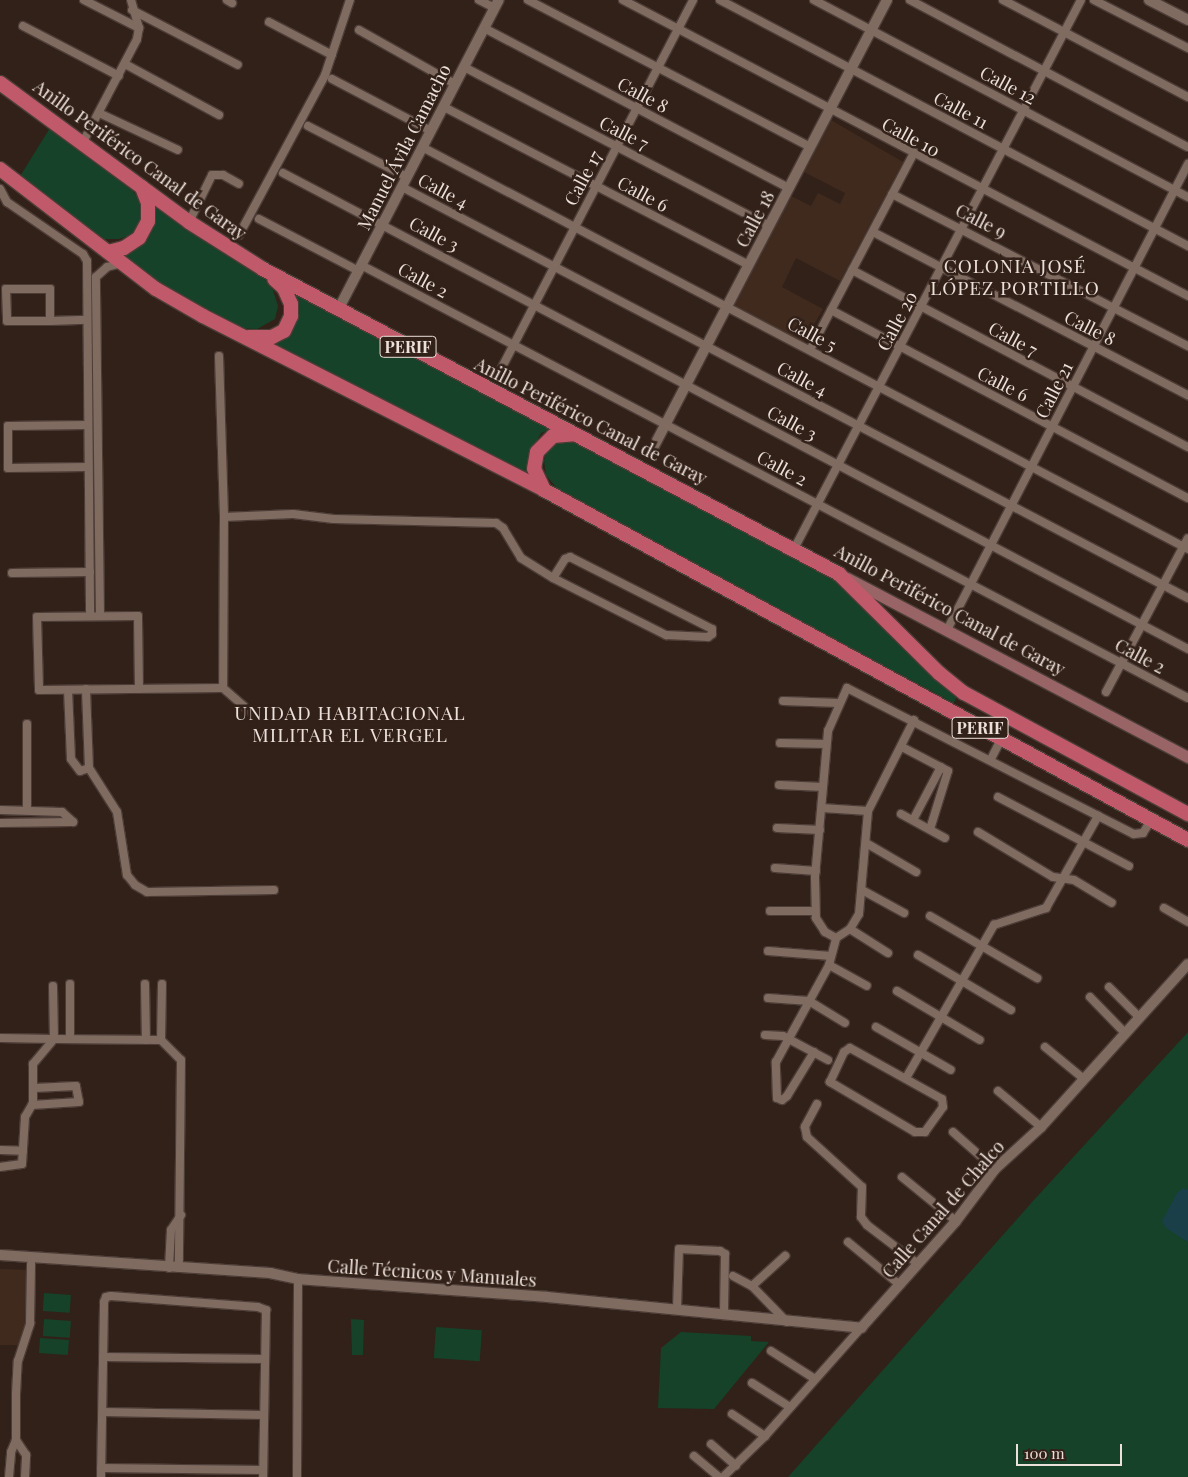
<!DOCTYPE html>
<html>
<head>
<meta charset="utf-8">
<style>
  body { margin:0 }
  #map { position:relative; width:1188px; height:1477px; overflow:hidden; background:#322118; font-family:"Playfair Display",serif }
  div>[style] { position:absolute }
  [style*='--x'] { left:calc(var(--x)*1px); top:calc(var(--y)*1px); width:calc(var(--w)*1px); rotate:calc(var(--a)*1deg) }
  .built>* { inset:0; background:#402a1e }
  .green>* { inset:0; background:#154229; transform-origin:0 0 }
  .water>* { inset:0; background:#1a3f48 }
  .roads { filter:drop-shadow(1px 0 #4c3d37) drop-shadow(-1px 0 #4c3d37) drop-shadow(0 1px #4c3d37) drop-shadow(0 -1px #4c3d37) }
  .minor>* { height:8px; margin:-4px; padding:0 4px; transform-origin:4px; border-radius:4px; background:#806b61 }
  .tertiary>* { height:10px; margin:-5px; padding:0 5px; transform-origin:5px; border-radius:5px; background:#806b61 }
  .secondary>* { height:11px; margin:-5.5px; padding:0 5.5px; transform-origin:5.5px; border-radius:5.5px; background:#986465 }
  .trunk>* { height:14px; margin:-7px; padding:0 7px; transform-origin:7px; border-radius:7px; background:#c05a6a }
  span { translate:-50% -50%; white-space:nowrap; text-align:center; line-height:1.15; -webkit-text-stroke:5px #322118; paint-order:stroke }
  .shield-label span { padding:1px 4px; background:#322118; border:1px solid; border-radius:4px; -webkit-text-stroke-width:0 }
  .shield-label { font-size:16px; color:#ece0da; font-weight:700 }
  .street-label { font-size:18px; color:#ece0da }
  .neighbourhood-label { font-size:19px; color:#ece0da; letter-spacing:1px }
  .scale { position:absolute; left:1016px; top:1444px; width:106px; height:22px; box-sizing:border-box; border:2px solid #ece0da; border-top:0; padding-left:6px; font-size:15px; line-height:18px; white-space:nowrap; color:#ece0da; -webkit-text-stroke:4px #322118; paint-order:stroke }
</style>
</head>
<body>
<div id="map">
  <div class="built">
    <i style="clip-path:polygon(831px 120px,903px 162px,840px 281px,796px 258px,782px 287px,823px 309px,803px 343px,734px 306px,791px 196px,811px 206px,818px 193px,840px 204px,845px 193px,804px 172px)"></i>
    <i style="clip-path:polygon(0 1269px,28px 1270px,25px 1329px,19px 1345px,0 1345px)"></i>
  </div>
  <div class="green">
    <i style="clip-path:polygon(53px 123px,111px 164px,140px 200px,142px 220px,137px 233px,119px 239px,101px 239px,19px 178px)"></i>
    <i style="clip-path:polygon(152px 201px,259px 272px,273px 290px,278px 306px,275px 319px,257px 329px,236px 328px,163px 286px,117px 252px,122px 253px,144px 244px,152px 223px)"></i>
    <i style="clip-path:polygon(290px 290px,559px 426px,541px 433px,530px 454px,536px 481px,267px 343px,287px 331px)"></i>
    <i style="clip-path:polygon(579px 438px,843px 573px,935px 679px,957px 696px,954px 703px,560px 492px,546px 475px,544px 460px,550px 445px)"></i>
    <i style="clip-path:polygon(1188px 1032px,1188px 1477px,788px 1477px,1033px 1201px)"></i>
    <i style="left:44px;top:1293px;width:27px;height:18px;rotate:4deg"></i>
    <i style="left:44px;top:1319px;width:27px;height:17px;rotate:4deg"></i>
    <i style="clip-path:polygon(351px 1319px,364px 1320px,363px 1355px,352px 1355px)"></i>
    <i style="left:436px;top:1327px;width:46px;height:31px;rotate:4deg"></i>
    <i style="clip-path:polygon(681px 1332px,751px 1336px,751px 1341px,769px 1342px,714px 1409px,658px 1408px,661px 1348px)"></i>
    <i style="left:40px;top:1338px;width:29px;height:15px;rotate:4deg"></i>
  </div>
  <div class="water">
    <i style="clip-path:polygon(1183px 1188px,1188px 1190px,1188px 1242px,1166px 1228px,1162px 1221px,1177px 1193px)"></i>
  </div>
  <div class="roads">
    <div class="minor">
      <i style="--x:84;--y:0;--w:62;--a:27"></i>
      <i style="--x:227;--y:0;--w:6;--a:31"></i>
      <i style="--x:479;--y:0;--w:18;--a:27"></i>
      <i style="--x:528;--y:0;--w:318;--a:27.5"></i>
      <i style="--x:623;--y:0;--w:638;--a:27.65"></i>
      <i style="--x:720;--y:0;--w:529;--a:27.73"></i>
      <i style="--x:814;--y:0;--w:423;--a:27.8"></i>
      <i style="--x:910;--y:0;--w:314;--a:27.9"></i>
      <i style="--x:1003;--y:0;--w:209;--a:27.7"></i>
      <i style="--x:1094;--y:0;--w:106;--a:27.1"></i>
      <i style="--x:132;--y:10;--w:119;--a:27.4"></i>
      <i style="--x:269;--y:22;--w:71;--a:27.6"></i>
      <i style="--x:23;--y:26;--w:108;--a:27.5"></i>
      <i style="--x:484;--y:28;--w:344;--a:27.7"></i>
      <i style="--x:359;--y:30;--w:110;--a:29.4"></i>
      <i style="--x:125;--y:64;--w:107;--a:28.5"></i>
      <i style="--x:464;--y:67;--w:344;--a:27.5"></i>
      <i style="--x:332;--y:79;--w:112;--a:27.7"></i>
      <i style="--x:444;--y:107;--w:343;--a:27.4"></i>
      <i style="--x:99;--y:113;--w:87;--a:25.1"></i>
      <i style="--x:308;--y:126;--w:111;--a:27.3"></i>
      <i style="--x:83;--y:142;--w:116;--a:-62.3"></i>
      <i style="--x:137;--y:39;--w:11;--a:-80"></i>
      <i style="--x:139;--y:28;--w:29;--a:-106"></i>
      <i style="--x:422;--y:147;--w:865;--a:27.69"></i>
      <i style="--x:283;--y:173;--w:1023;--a:27.74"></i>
      <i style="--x:402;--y:187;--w:887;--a:27.61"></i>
      <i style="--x:0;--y:189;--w:15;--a:62"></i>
      <i style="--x:7;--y:202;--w:92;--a:34.4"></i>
      <i style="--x:83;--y:254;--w:8;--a:60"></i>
      <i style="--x:87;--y:261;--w:355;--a:89.5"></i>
      <i style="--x:892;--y:194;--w:333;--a:27.2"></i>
      <i style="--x:259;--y:219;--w:113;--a:27.5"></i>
      <i style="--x:189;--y:222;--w:52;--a:-63.9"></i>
      <i style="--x:212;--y:175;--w:11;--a:0"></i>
      <i style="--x:223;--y:175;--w:18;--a:29"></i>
      <i style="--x:873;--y:232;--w:355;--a:27.4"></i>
      <i style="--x:239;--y:235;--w:182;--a:-61.7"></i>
      <i style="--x:325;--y:75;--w:79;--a:-71.6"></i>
      <i style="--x:361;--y:265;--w:933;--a:27.64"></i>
      <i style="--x:852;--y:270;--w:380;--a:27.8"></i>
      <i style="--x:831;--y:310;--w:403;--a:27.8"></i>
      <i style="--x:50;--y:321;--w:32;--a:-90"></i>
      <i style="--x:50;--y:289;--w:44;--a:180"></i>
      <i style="--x:6;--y:289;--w:32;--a:88"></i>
      <i style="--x:7;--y:321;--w:43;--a:0"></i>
      <i style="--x:50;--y:321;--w:37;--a:-2"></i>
      <i style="--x:810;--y:350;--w:221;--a:-62.2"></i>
      <i style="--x:219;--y:356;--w:161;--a:88.2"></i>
      <i style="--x:224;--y:517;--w:171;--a:90.3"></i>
      <i style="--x:500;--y:371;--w:418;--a:-62.5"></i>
      <i style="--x:88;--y:425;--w:80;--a:179.3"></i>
      <i style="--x:8;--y:426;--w:42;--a:90"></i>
      <i style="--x:8;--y:468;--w:80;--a:-0.7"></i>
      <i style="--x:224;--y:517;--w:69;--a:-2.5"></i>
      <i style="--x:293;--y:514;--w:41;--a:7"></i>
      <i style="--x:334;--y:519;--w:162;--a:1.4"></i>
      <i style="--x:496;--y:523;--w:9;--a:36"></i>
      <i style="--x:503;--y:528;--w:35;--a:59"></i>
      <i style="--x:521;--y:558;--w:38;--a:32"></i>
      <i style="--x:553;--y:578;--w:127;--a:26.8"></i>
      <i style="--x:666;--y:635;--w:42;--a:2.7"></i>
      <i style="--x:708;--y:637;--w:5;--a:-37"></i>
      <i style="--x:712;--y:634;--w:5;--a:-90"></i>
      <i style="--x:712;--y:629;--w:159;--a:-153.1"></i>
      <i style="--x:570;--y:557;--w:5;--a:158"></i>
      <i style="--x:565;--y:559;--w:22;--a:122"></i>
      <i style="--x:794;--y:549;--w:619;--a:-62.4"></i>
      <i style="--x:12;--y:573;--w:78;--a:-0.7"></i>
      <i style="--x:100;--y:616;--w:339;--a:-90.7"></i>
      <i style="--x:96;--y:277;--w:15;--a:-42"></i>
      <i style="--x:107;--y:267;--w:16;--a:-15"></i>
      <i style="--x:947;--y:630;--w:525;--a:-62.65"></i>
      <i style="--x:139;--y:689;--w:73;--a:-90.8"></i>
      <i style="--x:138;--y:616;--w:101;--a:179.4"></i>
      <i style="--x:37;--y:617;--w:73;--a:88.4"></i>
      <i style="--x:39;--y:690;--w:184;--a:-0.6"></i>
      <i style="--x:223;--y:688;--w:38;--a:41"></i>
      <i style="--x:68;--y:690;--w:69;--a:87.5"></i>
      <i style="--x:71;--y:759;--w:15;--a:53"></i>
      <i style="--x:80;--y:771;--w:9;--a:-18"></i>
      <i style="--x:89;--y:768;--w:79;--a:-92.2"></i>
      <i style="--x:1106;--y:692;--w:174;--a:-62"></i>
      <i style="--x:783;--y:701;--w:56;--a:2"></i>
      <i style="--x:780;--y:743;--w:46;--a:1.2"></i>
      <i style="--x:902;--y:747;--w:52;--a:27.6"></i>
      <i style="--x:948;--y:771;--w:61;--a:107.2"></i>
      <i style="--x:991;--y:759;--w:22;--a:-63"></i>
      <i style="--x:89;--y:768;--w:52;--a:57.5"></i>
      <i style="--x:117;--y:812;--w:64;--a:81"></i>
      <i style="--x:127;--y:875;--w:13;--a:51"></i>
      <i style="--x:135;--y:885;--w:14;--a:30"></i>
      <i style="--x:147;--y:892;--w:127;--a:-0.9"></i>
      <i style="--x:779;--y:785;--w:44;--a:2.6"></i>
      <i style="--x:998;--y:797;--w:148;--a:27.8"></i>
      <i style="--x:822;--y:808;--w:46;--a:3.7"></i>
      <i style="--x:0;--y:810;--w:62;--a:1.8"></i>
      <i style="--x:62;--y:812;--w:15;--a:42"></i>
      <i style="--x:73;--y:822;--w:73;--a:179.2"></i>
      <i style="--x:27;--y:810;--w:86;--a:-90"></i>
      <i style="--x:901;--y:814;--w:50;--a:28.6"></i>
      <i style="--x:913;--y:820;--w:60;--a:-62.2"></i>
      <i style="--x:777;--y:828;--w:43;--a:2.7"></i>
      <i style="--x:978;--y:832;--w:87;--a:31"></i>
      <i style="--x:1053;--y:877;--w:21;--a:8"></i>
      <i style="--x:1074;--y:880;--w:44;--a:31.2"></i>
      <i style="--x:866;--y:843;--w:58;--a:30.1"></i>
      <i style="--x:775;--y:868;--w:41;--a:4.2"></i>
      <i style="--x:862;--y:890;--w:48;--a:28.7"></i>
      <i style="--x:1164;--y:908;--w:28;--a:30"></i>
      <i style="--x:770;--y:911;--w:45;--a:0"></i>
      <i style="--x:930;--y:916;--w:124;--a:30.1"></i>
      <i style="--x:850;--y:929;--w:45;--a:32.3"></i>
      <i style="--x:836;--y:938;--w:13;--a:-151"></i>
      <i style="--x:825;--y:932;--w:17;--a:-123"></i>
      <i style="--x:816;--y:918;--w:41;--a:-91.4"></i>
      <i style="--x:815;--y:877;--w:147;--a:-84.9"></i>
      <i style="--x:828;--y:731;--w:47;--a:-66.2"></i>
      <i style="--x:847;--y:688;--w:322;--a:27"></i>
      <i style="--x:1134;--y:834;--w:9;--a:-6"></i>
      <i style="--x:1143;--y:833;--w:15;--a:-58"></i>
      <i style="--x:836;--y:938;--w:17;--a:-33"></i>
      <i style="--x:850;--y:929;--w:17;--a:-59"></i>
      <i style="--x:859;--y:914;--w:103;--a:-85"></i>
      <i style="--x:868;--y:811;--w:102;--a:-63.2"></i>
      <i style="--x:768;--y:951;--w:63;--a:4.5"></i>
      <i style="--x:918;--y:955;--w:108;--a:30.6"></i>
      <i style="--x:829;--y:965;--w:43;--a:28.9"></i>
      <i style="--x:70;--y:984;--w:55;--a:90"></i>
      <i style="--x:145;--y:984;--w:56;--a:89"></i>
      <i style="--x:162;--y:984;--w:56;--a:91"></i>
      <i style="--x:161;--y:1040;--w:28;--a:45"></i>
      <i style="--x:181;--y:1060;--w:208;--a:90.6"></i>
      <i style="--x:1109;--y:987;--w:42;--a:45"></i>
      <i style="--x:897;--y:991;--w:96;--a:30.6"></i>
      <i style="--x:1090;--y:997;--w:50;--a:45.8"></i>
      <i style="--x:768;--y:998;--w:41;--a:4.2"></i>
      <i style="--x:809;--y:1001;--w:42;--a:31.4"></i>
      <i style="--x:876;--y:1027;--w:86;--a:29.8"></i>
      <i style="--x:765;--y:1035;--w:18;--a:3"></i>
      <i style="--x:783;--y:1036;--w:51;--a:28.1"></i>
      <i style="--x:0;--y:1038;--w:54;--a:1.1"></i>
      <i style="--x:54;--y:1039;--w:53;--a:-91.1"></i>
      <i style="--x:1045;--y:1047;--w:50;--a:39.4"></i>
      <i style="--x:850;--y:1048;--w:105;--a:29"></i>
      <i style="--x:942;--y:1099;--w:8;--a:83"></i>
      <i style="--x:943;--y:1107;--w:31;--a:126"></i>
      <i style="--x:925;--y:1132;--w:10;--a:180"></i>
      <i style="--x:915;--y:1132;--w:99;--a:-149.5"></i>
      <i style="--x:830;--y:1082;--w:33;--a:-65"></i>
      <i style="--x:844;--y:1052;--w:7;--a:-34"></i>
      <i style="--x:814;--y:1052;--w:52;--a:121.5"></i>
      <i style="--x:787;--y:1096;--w:6;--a:141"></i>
      <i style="--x:782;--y:1100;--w:5;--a:-158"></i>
      <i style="--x:777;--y:1098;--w:36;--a:-92"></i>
      <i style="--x:776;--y:1062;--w:111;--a:-61.3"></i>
      <i style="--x:829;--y:965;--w:28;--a:-75"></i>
      <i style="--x:906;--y:1078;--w:177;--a:-60.1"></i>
      <i style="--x:994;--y:925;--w:55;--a:-18.1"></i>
      <i style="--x:1046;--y:908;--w:106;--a:-60.5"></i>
      <i style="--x:998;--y:1091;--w:56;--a:39.9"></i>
      <i style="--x:817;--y:1104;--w:26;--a:118"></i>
      <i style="--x:805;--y:1127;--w:10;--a:79"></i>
      <i style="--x:807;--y:1137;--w:74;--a:42.3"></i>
      <i style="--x:862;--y:1187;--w:30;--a:92"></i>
      <i style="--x:861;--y:1217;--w:10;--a:53"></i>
      <i style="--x:867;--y:1225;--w:64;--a:37.4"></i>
      <i style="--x:32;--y:1105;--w:47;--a:-3.7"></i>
      <i style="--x:79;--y:1102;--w:16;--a:-101"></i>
      <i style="--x:76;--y:1086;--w:42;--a:177.3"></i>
      <i style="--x:953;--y:1132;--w:56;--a:41.4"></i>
      <i style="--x:0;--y:1150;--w:23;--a:2"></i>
      <i style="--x:0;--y:1167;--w:22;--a:-8"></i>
      <i style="--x:22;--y:1164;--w:47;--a:-86.3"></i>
      <i style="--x:25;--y:1117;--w:16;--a:-60"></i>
      <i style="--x:33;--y:1103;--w:39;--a:-90"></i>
      <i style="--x:33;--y:1064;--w:33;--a:-50"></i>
      <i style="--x:54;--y:1039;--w:107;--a:0.5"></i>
      <i style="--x:902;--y:1177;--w:70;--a:39.2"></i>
      <i style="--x:848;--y:1242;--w:67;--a:39.6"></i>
      <i style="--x:169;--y:1268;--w:38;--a:-87"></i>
      <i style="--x:171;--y:1230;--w:18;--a:-56"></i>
      <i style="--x:733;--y:1276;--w:21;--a:28"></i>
      <i style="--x:752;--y:1286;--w:50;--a:45.8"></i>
      <i style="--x:752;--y:1286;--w:45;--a:-42.3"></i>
      <i style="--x:677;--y:1309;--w:60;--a:-88.1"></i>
      <i style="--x:679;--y:1249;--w:41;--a:2.8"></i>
      <i style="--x:720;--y:1251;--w:6;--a:31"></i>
      <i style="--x:725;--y:1254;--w:60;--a:91"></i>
      <i style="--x:771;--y:1351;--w:52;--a:32.5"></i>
      <i style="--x:103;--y:1357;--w:162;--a:0.7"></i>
      <i style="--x:752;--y:1383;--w:45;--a:32.3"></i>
      <i style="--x:103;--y:1412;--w:161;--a:1.1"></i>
      <i style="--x:732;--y:1414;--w:40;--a:34"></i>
      <i style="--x:711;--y:1444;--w:33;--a:41"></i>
      <i style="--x:694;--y:1456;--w:33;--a:40"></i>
      <i style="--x:101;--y:1468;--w:162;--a:0.7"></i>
      <i style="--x:9;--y:1477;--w:25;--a:-85"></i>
      <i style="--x:11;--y:1452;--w:13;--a:-67"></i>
      <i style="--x:25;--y:1477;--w:22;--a:-87"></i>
      <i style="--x:26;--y:1455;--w:18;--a:-124"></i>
      <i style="--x:16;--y:1440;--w:46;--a:-90"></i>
      <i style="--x:16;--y:1394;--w:33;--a:-87"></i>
      <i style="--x:18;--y:1361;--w:40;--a:-72"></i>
      <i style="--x:30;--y:1323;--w:59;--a:-89"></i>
      <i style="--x:101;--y:1477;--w:175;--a:-89"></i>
      <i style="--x:104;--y:1302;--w:5;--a:-68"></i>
      <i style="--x:106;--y:1297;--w:5;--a:-11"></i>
      <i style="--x:111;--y:1296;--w:147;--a:4.3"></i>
      <i style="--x:258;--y:1307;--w:9;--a:21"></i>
      <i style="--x:266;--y:1310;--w:167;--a:91"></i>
      <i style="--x:297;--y:1477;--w:198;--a:-89.7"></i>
      <i style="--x:723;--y:1477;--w:59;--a:-44.3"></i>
      <i style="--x:765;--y:1436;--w:144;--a:-48.4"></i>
    </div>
    <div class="tertiary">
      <i style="--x:1149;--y:0;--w:44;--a:27.1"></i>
      <i style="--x:338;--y:310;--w:349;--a:-62.6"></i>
      <i style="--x:651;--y:452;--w:510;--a:-62.43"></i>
      <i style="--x:0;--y:1255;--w:271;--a:3.8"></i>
      <i style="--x:270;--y:1273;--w:29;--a:12"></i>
      <i style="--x:298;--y:1279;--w:250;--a:4.1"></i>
      <i style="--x:547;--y:1297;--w:316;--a:5.6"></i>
      <i style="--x:861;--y:1328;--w:143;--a:-48.4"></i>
      <i style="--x:956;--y:1221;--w:65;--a:-53.1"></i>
      <i style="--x:995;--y:1169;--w:62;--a:-42.4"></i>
      <i style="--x:1041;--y:1127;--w:219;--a:-48"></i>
    </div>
    <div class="secondary">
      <i style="--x:847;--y:578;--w:385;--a:27.7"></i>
    </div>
    <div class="trunk">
      <i style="--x:0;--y:83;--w:235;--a:36.3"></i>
      <i style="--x:189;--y:222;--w:88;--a:32.4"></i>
      <i style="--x:263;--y:269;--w:652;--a:27.9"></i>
      <i style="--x:839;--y:574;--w:141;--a:44.7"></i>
      <i style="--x:939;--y:673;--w:32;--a:39"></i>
      <i style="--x:964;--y:693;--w:255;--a:28.4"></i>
      <i style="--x:0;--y:169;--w:197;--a:37.6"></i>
      <i style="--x:156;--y:289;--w:54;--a:29.9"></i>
      <i style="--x:203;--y:316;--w:383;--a:27"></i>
      <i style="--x:544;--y:490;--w:733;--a:28.52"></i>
      <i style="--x:108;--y:252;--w:16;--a:-14"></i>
      <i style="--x:124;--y:248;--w:18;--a:-34"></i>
      <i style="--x:139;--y:238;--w:19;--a:-62"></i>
      <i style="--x:148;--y:221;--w:18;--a:-90"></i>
      <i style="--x:148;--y:203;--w:17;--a:-111"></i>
      <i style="--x:249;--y:337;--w:23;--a:0"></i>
      <i style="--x:272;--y:337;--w:13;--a:-27"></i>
      <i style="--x:284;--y:331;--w:17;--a:-65"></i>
      <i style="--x:291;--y:316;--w:12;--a:-90"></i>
      <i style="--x:291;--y:304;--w:17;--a:-114"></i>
      <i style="--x:284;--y:288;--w:13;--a:-138"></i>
      <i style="--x:544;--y:490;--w:23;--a:-115"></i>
      <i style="--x:534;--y:469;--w:17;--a:-80"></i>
      <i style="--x:537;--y:452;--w:23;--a:-45"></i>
      <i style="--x:553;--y:436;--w:21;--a:-5"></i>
    </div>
  </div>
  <div class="shield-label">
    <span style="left:408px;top:347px">PERIF</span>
    <span style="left:980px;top:728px">PERIF</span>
  </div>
  <div class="street-label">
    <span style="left:1008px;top:85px;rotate:28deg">Calle 12</span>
    <span style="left:643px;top:95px;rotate:28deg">Calle 8</span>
    <span style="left:961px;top:110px;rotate:28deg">Calle 11</span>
    <span style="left:624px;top:133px;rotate:27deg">Calle 7</span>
    <span style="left:911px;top:137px;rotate:28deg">Calle 10</span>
    <span style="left:404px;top:147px;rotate:-63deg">Manuel Ávila Camacho</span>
    <span style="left:140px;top:160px;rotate:36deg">Anillo Periférico Canal de Garay</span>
    <span style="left:583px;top:178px;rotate:-62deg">Calle 17</span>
    <span style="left:443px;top:191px;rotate:28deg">Calle 4</span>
    <span style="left:643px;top:194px;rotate:28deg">Calle 6</span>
    <span style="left:755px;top:219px;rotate:-62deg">Calle 18</span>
    <span style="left:981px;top:221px;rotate:27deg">Calle 9</span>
    <span style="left:434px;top:234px;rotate:28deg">Calle 3</span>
    <span style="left:423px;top:280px;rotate:28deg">Calle 2</span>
    <span style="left:897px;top:321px;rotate:-62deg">Calle 20</span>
    <span style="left:1090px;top:328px;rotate:27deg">Calle 8</span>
    <span style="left:812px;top:334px;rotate:28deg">Calle 5</span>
    <span style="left:1013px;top:339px;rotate:28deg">Calle 7</span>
    <span style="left:802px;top:379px;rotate:28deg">Calle 4</span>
    <span style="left:1003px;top:384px;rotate:27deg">Calle 6</span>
    <span style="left:1054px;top:390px;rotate:-63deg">Calle 21</span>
    <span style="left:591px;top:421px;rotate:27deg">Anillo Periférico Canal de Garay</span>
    <span style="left:792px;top:423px;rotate:28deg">Calle 3</span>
    <span style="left:782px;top:468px;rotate:28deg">Calle 2</span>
    <span style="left:950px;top:610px;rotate:28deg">Anillo Periférico Canal de Garay</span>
    <span style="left:1140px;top:656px;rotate:28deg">Calle 2</span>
    <span style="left:943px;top:1209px;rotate:-49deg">Calle Canal de Chalco</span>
    <span style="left:432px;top:1273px;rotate:4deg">Calle Técnicos y Manuales</span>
  </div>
  <div class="neighbourhood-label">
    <span style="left:1015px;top:277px">COLONIA JOSÉ<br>LÓPEZ PORTILLO</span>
    <span style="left:350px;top:724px">UNIDAD HABITACIONAL<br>MILITAR EL VERGEL</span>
  </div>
  <div class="scale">100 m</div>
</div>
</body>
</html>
